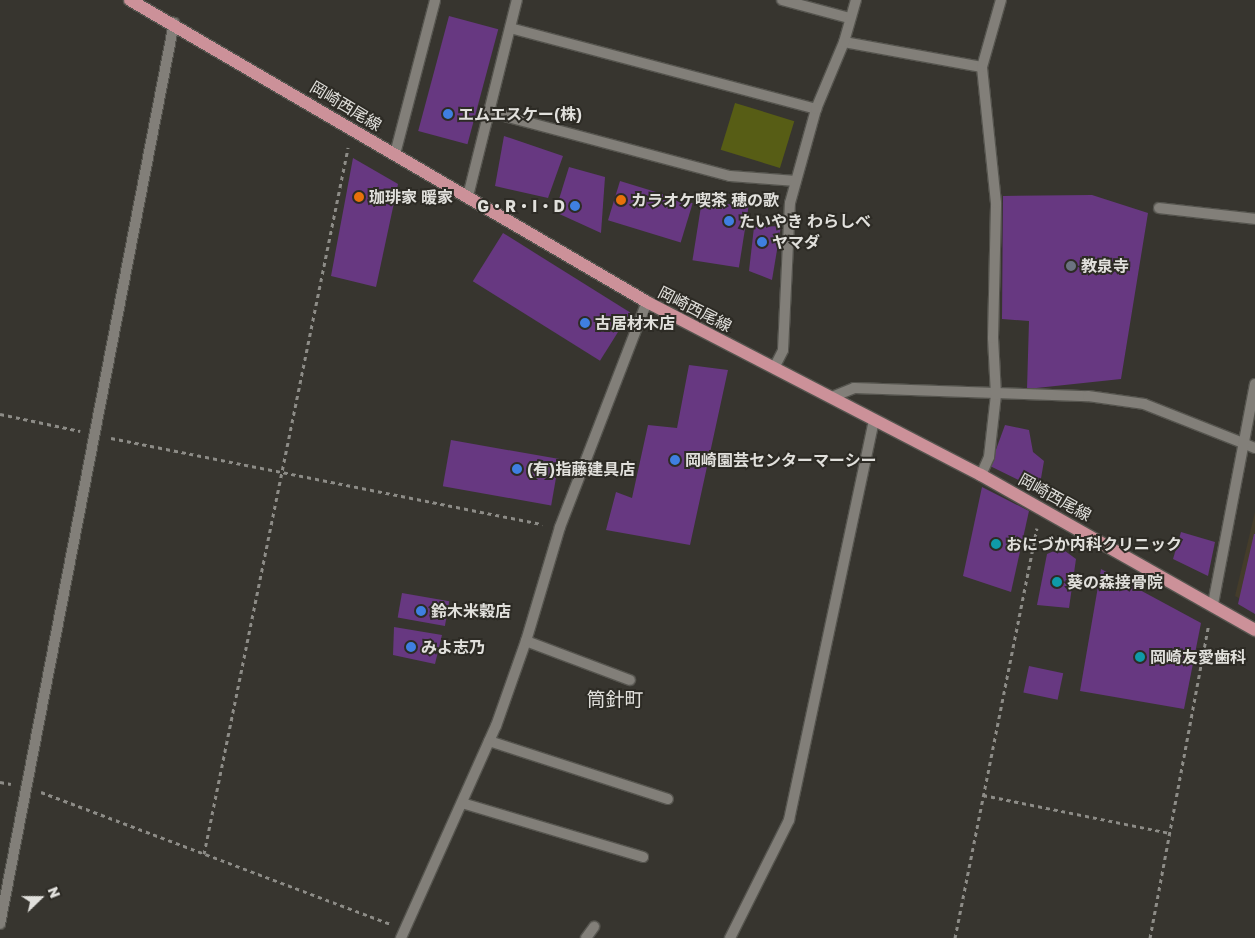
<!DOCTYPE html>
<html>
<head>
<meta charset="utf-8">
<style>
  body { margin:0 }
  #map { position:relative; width:1255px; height:938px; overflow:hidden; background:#37352f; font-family:"Golos Text","Noto Sans JP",sans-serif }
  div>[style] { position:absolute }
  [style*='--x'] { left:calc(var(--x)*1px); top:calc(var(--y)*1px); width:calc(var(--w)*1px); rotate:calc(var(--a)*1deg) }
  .industrial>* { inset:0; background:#443c2b }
  .green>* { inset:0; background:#575d15; transform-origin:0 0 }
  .building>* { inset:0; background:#673881; transform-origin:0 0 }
  .path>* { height:3px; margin-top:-1.5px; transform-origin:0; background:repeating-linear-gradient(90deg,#8d8c87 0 4px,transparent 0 8px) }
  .roads { filter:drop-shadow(1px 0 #55544e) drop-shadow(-1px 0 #55544e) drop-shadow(0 1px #55544e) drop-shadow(0 -1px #55544e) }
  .service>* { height:10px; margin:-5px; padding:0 5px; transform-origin:5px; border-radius:5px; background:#827f79 }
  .minor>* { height:10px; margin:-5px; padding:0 5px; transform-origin:5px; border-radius:5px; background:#827f79 }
  .tertiary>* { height:10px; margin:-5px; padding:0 5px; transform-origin:5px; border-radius:5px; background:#827f79 }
  .primary>* { height:12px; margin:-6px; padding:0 6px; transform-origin:6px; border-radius:6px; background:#cc9199 }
  .dots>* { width:14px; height:14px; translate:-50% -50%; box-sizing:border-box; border:2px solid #2d2b25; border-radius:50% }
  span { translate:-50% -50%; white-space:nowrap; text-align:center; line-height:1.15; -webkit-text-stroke:4px #2d2b25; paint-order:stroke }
  .street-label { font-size:16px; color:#e1e0dc }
  .poi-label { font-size:16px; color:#e1e0dc; font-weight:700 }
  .left { translate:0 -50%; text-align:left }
  .right { translate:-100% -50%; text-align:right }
  .quarter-label { font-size:19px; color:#e1e0dc }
  .north { position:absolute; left:15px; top:873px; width:50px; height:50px; -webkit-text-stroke:4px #2d2b25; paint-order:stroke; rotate:68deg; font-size:14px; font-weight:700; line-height:20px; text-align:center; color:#e1e0dc }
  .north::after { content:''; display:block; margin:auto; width:18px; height:22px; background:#e1e0dc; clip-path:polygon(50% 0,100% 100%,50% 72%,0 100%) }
</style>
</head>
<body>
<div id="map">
  <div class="industrial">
    <i style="clip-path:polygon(1255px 512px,1255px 607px,1235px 596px)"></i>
  </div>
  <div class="green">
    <i style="left:735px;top:103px;width:62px;height:49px;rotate:17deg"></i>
  </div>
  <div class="building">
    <i style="left:449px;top:16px;width:51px;height:119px;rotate:15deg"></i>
    <i style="clip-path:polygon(504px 136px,563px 156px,548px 198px,495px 186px)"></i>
    <i style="clip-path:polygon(353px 158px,398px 184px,376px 287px,331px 276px)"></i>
    <i style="clip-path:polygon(569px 167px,605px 177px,601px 233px,555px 212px)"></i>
    <i style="left:620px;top:181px;width:76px;height:41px;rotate:17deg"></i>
    <i style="clip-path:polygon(1092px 195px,1148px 213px,1121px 379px,1027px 389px,1029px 321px,1002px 319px,1003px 196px)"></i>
    <i style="left:702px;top:200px;width:47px;height:61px;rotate:9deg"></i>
    <i style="clip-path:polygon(781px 226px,772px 280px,749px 271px,754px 227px)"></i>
    <i style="left:503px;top:233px;width:150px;height:57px;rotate:32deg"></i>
    <i style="clip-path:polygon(689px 365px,728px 370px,690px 545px,606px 530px,616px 492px,632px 498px,648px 425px,677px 428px)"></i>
    <i style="clip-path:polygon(1005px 425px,1029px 430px,1033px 452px,1044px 461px,1039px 490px,990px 466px)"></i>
    <i style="left:451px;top:440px;width:110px;height:47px;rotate:10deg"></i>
    <i style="clip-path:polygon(982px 487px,1029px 511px,1011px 592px,963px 576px)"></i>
    <i style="clip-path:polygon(1181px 532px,1215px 542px,1208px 576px,1173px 559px)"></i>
    <i style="clip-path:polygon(1254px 534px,1255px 534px,1255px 614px,1238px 604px)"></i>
    <i style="clip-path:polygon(1061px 548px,1076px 559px,1069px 608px,1037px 605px,1047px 554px)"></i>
    <i style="clip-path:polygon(1101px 569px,1201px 623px,1184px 709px,1080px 691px)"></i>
    <i style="left:402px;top:593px;width:48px;height:25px;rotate:10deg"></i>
    <i style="clip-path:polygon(394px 627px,442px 635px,435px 664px,393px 655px)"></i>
    <i style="left:1029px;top:666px;width:35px;height:27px;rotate:12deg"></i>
  </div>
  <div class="path">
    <i style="--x:0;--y:414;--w:82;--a:12"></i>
    <i style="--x:111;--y:438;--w:440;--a:11.3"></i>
    <i style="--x:0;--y:782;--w:11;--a:10"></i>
    <i style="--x:41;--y:792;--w:374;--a:20.7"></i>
    <i style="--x:983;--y:795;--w:190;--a:11.5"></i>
    <i style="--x:204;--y:854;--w:721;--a:-78.47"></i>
    <i style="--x:955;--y:938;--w:418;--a:-78.7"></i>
    <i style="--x:1150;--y:938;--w:319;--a:-79.4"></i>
  </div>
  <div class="roads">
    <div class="service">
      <i style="--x:1159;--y:208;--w:97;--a:6.5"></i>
      <i style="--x:832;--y:397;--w:24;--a:-22"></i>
      <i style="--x:854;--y:388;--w:234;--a:2"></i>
      <i style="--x:1088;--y:396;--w:57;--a:8.1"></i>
      <i style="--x:1144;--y:404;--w:106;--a:21.5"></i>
      <i style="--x:526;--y:641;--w:111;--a:20.6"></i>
      <i style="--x:489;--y:741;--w:188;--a:18"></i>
      <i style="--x:462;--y:803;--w:189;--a:16.6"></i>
      <i style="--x:586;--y:938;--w:14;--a:-54"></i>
    </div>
    <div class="minor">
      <i style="--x:782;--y:0;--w:69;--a:15"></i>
      <i style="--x:510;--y:28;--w:317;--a:14.8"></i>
      <i style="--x:844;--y:42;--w:140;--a:10.3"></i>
      <i style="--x:489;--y:112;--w:249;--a:14.9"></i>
      <i style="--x:730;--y:176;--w:66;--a:4.3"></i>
      <i style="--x:395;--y:154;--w:159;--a:-75.4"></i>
      <i style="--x:468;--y:196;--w:202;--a:-76"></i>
      <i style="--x:774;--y:368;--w:20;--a:-63"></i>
      <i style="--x:783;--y:350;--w:147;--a:-87.3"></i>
      <i style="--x:790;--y:203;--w:98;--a:-74.5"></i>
      <i style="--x:816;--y:109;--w:73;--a:-67.3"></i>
      <i style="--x:844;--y:42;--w:44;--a:-74.1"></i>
      <i style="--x:1243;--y:443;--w:13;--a:23"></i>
      <i style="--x:981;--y:475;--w:20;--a:-66"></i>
      <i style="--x:989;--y:457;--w:62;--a:-83.6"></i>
      <i style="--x:996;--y:395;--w:57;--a:-93"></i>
      <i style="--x:993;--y:338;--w:135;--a:-88.7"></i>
      <i style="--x:996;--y:203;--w:137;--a:-95.9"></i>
      <i style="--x:982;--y:67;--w:70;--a:-74.2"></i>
      <i style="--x:1213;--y:604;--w:224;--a:-79.2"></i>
      <i style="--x:0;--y:924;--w:918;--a:-79.07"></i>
      <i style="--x:730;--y:938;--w:132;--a:-63.4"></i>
      <i style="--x:789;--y:820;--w:408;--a:-78"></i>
    </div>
    <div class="tertiary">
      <i style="--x:401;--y:938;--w:232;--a:-65.9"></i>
      <i style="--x:496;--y:726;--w:90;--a:-70.6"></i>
      <i style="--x:526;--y:641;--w:119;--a:-73.4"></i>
      <i style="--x:560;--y:527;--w:241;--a:-68.9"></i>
    </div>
    <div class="primary">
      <i style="--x:130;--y:0;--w:599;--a:30.29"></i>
      <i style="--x:647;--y:302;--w:376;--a:27.4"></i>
      <i style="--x:981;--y:475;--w:315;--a:29.5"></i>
    </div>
  </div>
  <div class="dots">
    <i style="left:448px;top:114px;background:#3f7fe0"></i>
    <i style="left:359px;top:197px;background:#e8710a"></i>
    <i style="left:621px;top:200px;background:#e8710a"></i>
    <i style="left:575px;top:206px;background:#3f7fe0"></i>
    <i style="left:729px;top:221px;background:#3f7fe0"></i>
    <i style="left:762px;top:242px;background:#3f7fe0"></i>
    <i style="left:1071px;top:266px;background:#6b7280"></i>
    <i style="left:585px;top:323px;background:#3f7fe0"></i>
    <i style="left:675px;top:460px;background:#3f7fe0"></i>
    <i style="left:517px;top:469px;background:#3f7fe0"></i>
    <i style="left:996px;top:544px;background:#0f9aa8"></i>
    <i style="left:1057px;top:582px;background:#0f9aa8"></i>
    <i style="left:421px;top:611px;background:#3f7fe0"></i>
    <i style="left:411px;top:647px;background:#3f7fe0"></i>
    <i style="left:1140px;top:657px;background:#0f9aa8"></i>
  </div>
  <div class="street-label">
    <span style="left:346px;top:106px;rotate:31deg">岡崎西尾線</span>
    <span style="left:695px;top:309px;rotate:27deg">岡崎西尾線</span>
    <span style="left:1055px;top:497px;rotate:29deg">岡崎西尾線</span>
  </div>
  <div class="poi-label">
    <span class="left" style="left:458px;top:114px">エムエスケー(株)</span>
    <span class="left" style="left:369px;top:197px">珈琲家 暖家</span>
    <span class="left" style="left:631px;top:200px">カラオケ喫茶 穂の歌</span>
    <span class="right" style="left:565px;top:206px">G・R・I・D</span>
    <span class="left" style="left:739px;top:221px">たいやき わらしべ</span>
    <span class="left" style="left:772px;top:242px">ヤマダ</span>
    <span class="left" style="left:1081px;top:266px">教泉寺</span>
    <span class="left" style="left:595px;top:323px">古居材木店</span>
    <span class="left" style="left:685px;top:460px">岡崎園芸センターマーシー</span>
    <span class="left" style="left:527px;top:469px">(有)指藤建具店</span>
    <span class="left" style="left:1006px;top:544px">おにづか内科クリニック</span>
    <span class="left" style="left:1067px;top:582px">葵の森接骨院</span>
    <span class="left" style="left:431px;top:611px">鈴木米穀店</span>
    <span class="left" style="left:421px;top:647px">みよ志乃</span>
    <span class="left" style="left:1150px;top:657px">岡崎友愛歯科</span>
  </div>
  <div class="quarter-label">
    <span style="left:615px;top:699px">筒針町</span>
  </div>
  <div class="north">N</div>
</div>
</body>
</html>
